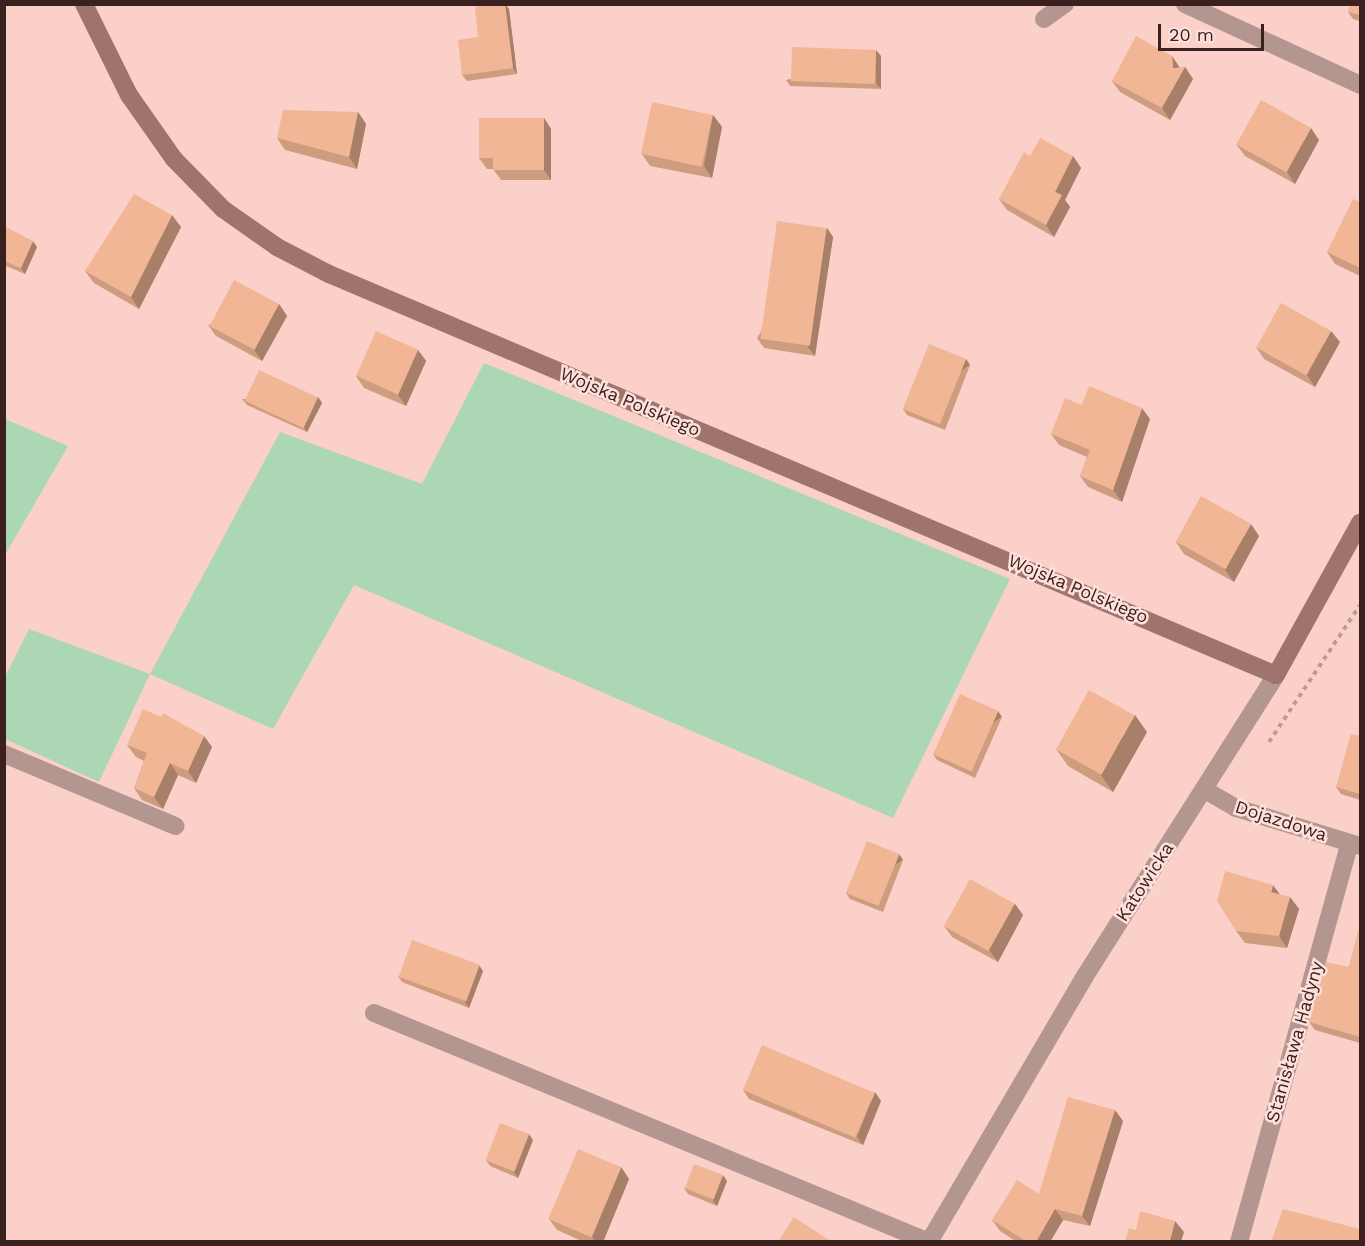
<!DOCTYPE html>
<html>
<head>
<meta charset="utf-8">
<style>
  body { margin:0 }
  #map { position:relative; width:1365px; height:1246px; overflow:hidden; background:#fad0c8; font-family:"Work Sans",sans-serif }
  div>[style] { position:absolute }
  [style*='--x'] { left:calc(var(--x)*1px); top:calc(var(--y)*1px); width:calc(var(--w)*1px); rotate:calc(var(--a)*1deg) }
  .green>* { inset:0; background:#acd7b4 }
  .path>* { height:4px; margin-top:-2px; transform-origin:0; background:repeating-linear-gradient(90deg,#bf9a93 0 4.5px,transparent 0 9px) }
  .lane>* { height:18px; margin:-9px; padding:0 9px; transform-origin:9px; border-radius:9px; background:#b49691 }
  .street>* { height:18px; margin:-9px; padding:0 9px; transform-origin:9px; border-radius:9px; background:#b49691 }
  .secondary>* { height:18px; margin:-9px; padding:0 9px; transform-origin:9px; border-radius:9px; background:#9f746d }
  .wall>* { inset:0; background:#ce9d80 }
  .shaded-wall>* { inset:0; background:#a87f68; transform-origin:0 0 }
  .building>* { inset:0; background:#f0b695; transform-origin:0 0 }
  span { translate:-50% -50%; white-space:nowrap; text-align:center; line-height:1.15; -webkit-text-stroke:5px #fee1dc; paint-order:stroke }
  .street-label { font-size:18px; color:#3b211d }
  .frame { position:absolute; inset:0; border:6px solid #3b211d; pointer-events:none }
  .scale { position:absolute; left:1158px; top:24px; width:106px; height:27px; box-sizing:border-box; border:3px solid #3b211d; border-top:0; padding-left:8px; font-size:18px; line-height:21px; white-space:nowrap; color:#3b211d; -webkit-text-stroke:4px #fee1dc; paint-order:stroke }
</style>
</head>
<body>
<div id="map">
  <div class="green">
    <i style="clip-path:polygon(484px 363px,1010px 579px,893px 818px,354px 585px,273px 729px,150px 674px,99px 782px,5px 739px,5px 677px,29px 629px,150px 674px,280px 432px,422px 484px)"></i>
    <i style="clip-path:polygon(5px 419px,68px 446px,5px 555px)"></i>
  </div>
  <div class="path">
    <i style="--x:1269;--y:742;--w:164;--a:-56.4"></i>
  </div>
  <div class="lane">
    <i style="--x:1185;--y:4;--w:193;--a:24.8"></i>
    <i style="--x:1044;--y:19;--w:26;--a:-36"></i>
    <i style="--x:374;--y:1013;--w:600;--a:22.42"></i>
  </div>
  <div class="street">
    <i style="--x:4;--y:754;--w:186;--a:22.8"></i>
    <i style="--x:1205;--y:790;--w:36;--a:30"></i>
    <i style="--x:1236;--y:808;--w:130;--a:17"></i>
    <i style="--x:929;--y:1242;--w:308;--a:-59.6"></i>
    <i style="--x:1085;--y:976;--w:356;--a:-57.6"></i>
    <i style="--x:1239;--y:1242;--w:414;--a:-74.5"></i>
  </div>
  <div class="secondary">
    <i style="--x:84;--y:4;--w:102;--a:63.7"></i>
    <i style="--x:129;--y:95;--w:78;--a:54.9"></i>
    <i style="--x:174;--y:159;--w:70;--a:45.6"></i>
    <i style="--x:223;--y:209;--w:66;--a:35.1"></i>
    <i style="--x:277;--y:247;--w:59;--a:27.4"></i>
    <i style="--x:329;--y:274;--w:1028;--a:22.95"></i>
    <i style="--x:1276;--y:675;--w:174;--a:-61.1"></i>
  </div>
  <div class="wall">
    <i style="clip-path:polygon(492px 4px,506px 4px,509px 9px,517px 74px,467px 81px,462px 75px)"></i>
    <i style="clip-path:polygon(1360px 4px,1360px 21px,1353px 19px,1348px 12px)"></i>
    <i style="clip-path:polygon(881px 56px,881px 89px,790px 86px,786px 80px)"></i>
    <i style="clip-path:polygon(1185px 67px,1193px 79px,1170px 120px,1120px 92px,1112px 81px)"></i>
    <i style="clip-path:polygon(358px 112px,366px 124px,357px 169px,285px 150px,277px 138px)"></i>
    <i style="clip-path:polygon(713px 115px,722px 127px,712px 178px,650px 166px,642px 154px)"></i>
    <i style="clip-path:polygon(544px 118px,551px 129px,551px 180px,501px 180px,493px 169px,487px 169px,479px 158px)"></i>
    <i style="clip-path:polygon(1319px 140px,1295px 184px,1245px 156px,1236px 144px)"></i>
    <i style="clip-path:polygon(1030px 156px,1073px 156px,1081px 168px,1065px 200px,1070px 207px,1054px 237px,1007px 210px,999px 199px)"></i>
    <i style="clip-path:polygon(1360px 202px,1360px 276px,1335px 264px,1327px 252px)"></i>
    <i style="clip-path:polygon(4px 226px,37px 247px,25px 274px,4px 265px)"></i>
    <i style="clip-path:polygon(181px 227px,139px 309px,94px 283px,85px 271px)"></i>
    <i style="clip-path:polygon(827px 228px,833px 237px,815px 356px,764px 348px,757px 338px)"></i>
    <i style="clip-path:polygon(279px 304px,287px 316px,262px 361px,216px 336px,208px 325px)"></i>
    <i style="clip-path:polygon(1340px 342px,1315px 387px,1264px 359px,1256px 347px)"></i>
    <i style="clip-path:polygon(418px 350px,426px 361px,406px 406px,364px 388px,356px 376px)"></i>
    <i style="clip-path:polygon(966px 359px,970px 365px,945px 430px,907px 415px,903px 409px)"></i>
    <i style="clip-path:polygon(318px 397px,322px 403px,307px 432px,247px 405px,242px 399px)"></i>
    <i style="clip-path:polygon(1082px 405px,1150px 419px,1122px 502px,1088px 487px,1080px 476px,1087px 457px,1059px 445px,1051px 434px)"></i>
    <i style="clip-path:polygon(1259px 536px,1234px 582px,1184px 554px,1176px 542px)"></i>
    <i style="clip-path:polygon(1002px 717px,975px 778px,937px 760px,933px 754px)"></i>
    <i style="clip-path:polygon(1147px 732px,1113px 792px,1068px 766px,1056px 749px)"></i>
    <i style="clip-path:polygon(1360px 736px,1360px 800px,1341px 794px,1336px 787px)"></i>
    <i style="clip-path:polygon(127px 745px,212px 747px,196px 783px,178px 775px,163px 809px,142px 800px,134px 788px,144px 761px,136px 757px)"></i>
    <i style="clip-path:polygon(899px 854px,903px 860px,883px 912px,850px 899px,846px 893px)"></i>
    <i style="clip-path:polygon(1280px 895px,1290px 897px,1299px 909px,1287px 948px,1245px 943px,1236px 931px)"></i>
    <i style="clip-path:polygon(1015px 904px,1023px 915px,998px 962px,952px 937px,944px 926px)"></i>
    <i style="clip-path:polygon(1360px 925px,1360px 1043px,1315px 1030px,1309px 1022px,1349px 967px)"></i>
    <i style="clip-path:polygon(483px 971px,469px 1008px,402px 982px,398px 976px)"></i>
    <i style="clip-path:polygon(743px 1090px,881px 1101px,863px 1145px,749px 1099px)"></i>
    <i style="clip-path:polygon(1115px 1110px,1123px 1121px,1090px 1226px,1063px 1220px,1050px 1242px,1017px 1242px,1000px 1231px,992px 1220px,1039px 1194px)"></i>
    <i style="clip-path:polygon(533px 1140px,518px 1178px,490px 1166px,486px 1160px)"></i>
    <i style="clip-path:polygon(621px 1167px,629px 1179px,603px 1242px,584px 1242px,557px 1230px,549px 1219px)"></i>
    <i style="clip-path:polygon(727px 1181px,717px 1206px,688px 1194px,684px 1188px)"></i>
  </div>
  <div class="shaded-wall">
    <i style="clip-path:polygon(505px 4px,509px 9px,517px 74px,513px 68px)"></i>
    <i style="clip-path:polygon(876px 50px,881px 56px,881px 89px,876px 83px)"></i>
    <i style="clip-path:polygon(1172px 56px,1180px 68px,1185px 67px,1193px 79px,1170px 120px,1162px 108px,1173px 68px)"></i>
    <i style="clip-path:polygon(358px 112px,366px 124px,357px 169px,349px 157px)"></i>
    <i style="clip-path:polygon(713px 115px,722px 127px,712px 178px,704px 166px)"></i>
    <i style="clip-path:polygon(544px 118px,551px 129px,551px 180px,544px 170px)"></i>
    <i style="clip-path:polygon(1311px 128px,1319px 140px,1295px 184px,1287px 172px)"></i>
    <i style="clip-path:polygon(1073px 156px,1081px 168px,1065px 200px,1070px 207px,1054px 237px,1046px 225px,1055px 192px)"></i>
    <i style="clip-path:polygon(172px 215px,181px 227px,139px 309px,131px 297px)"></i>
    <i style="clip-path:polygon(827px 228px,833px 237px,815px 356px,808px 347px)"></i>
    <i style="clip-path:polygon(33px 241px,37px 247px,25px 274px,21px 268px)"></i>
    <i style="clip-path:polygon(279px 304px,287px 316px,262px 361px,254px 350px)"></i>
    <i style="clip-path:polygon(1331px 331px,1340px 342px,1315px 387px,1307px 375px)"></i>
    <i style="clip-path:polygon(418px 350px,426px 361px,406px 406px,398px 395px)"></i>
    <i style="left:966px;top:359px;width:7px;height:70px;rotate:56deg"></i>
    <i style="clip-path:polygon(318px 397px,322px 403px,307px 432px,303px 426px)"></i>
    <i style="clip-path:polygon(1142px 408px,1150px 419px,1122px 502px,1113px 490px)"></i>
    <i style="clip-path:polygon(1251px 524px,1259px 536px,1234px 582px,1225px 570px)"></i>
    <i style="left:998px;top:711px;width:7px;height:67px;rotate:56deg"></i>
    <i style="clip-path:polygon(1135px 715px,1147px 732px,1113px 792px,1101px 775px)"></i>
    <i style="clip-path:polygon(204px 736px,212px 747px,196px 783px,188px 771px)"></i>
    <i style="clip-path:polygon(170px 763px,178px 775px,163px 809px,154px 797px)"></i>
    <i style="left:899px;top:854px;width:7px;height:56px;rotate:56deg"></i>
    <i style="clip-path:polygon(1273px 885px,1281px 896px,1271px 892px)"></i>
    <i style="clip-path:polygon(1290px 897px,1299px 909px,1287px 948px,1279px 936px)"></i>
    <i style="clip-path:polygon(1015px 904px,1023px 915px,998px 962px,989px 950px)"></i>
    <i style="clip-path:polygon(479px 965px,483px 971px,469px 1008px,465px 1002px)"></i>
    <i style="clip-path:polygon(875px 1092px,881px 1101px,863px 1145px,857px 1137px)"></i>
    <i style="clip-path:polygon(1115px 1110px,1123px 1121px,1090px 1226px,1082px 1216px)"></i>
    <i style="clip-path:polygon(529px 1134px,533px 1140px,518px 1178px,514px 1172px)"></i>
    <i style="clip-path:polygon(621px 1167px,629px 1179px,603px 1242px,596px 1242px,592px 1237px)"></i>
    <i style="clip-path:polygon(723px 1175px,727px 1181px,717px 1206px,713px 1200px)"></i>
    <i style="clip-path:polygon(1055px 1209px,1063px 1220px,1050px 1242px,1036px 1242px)"></i>
    <i style="clip-path:polygon(1175px 1221px,1184px 1232px,1181px 1242px,1171px 1242px,1170px 1240px)"></i>
  </div>
  <div class="building">
    <i style="clip-path:polygon(492px 4px,505px 4px,513px 68px,462px 75px,458px 40px,478px 37px,475px 7px)"></i>
    <i style="clip-path:polygon(1350px 4px,1360px 4px,1360px 15px,1348px 12px)"></i>
    <i style="clip-path:polygon(1136px 36px,1172px 56px,1173px 68px,1185px 67px,1162px 108px,1112px 81px)"></i>
    <i style="left:792px;top:47px;width:84px;height:34px;rotate:2deg"></i>
    <i style="left:1261px;top:100px;width:57px;height:51px;rotate:29deg"></i>
    <i style="left:652px;top:102px;width:62px;height:53px;rotate:12deg"></i>
    <i style="clip-path:polygon(283px 110px,358px 112px,349px 157px,277px 138px)"></i>
    <i style="clip-path:polygon(479px 118px,544px 118px,544px 170px,493px 170px,493px 158px,479px 158px)"></i>
    <i style="clip-path:polygon(1040px 138px,1073px 156px,1055px 192px,1062px 195px,1046px 225px,999px 199px,1024px 152px,1030px 156px)"></i>
    <i style="clip-path:polygon(134px 194px,172px 215px,131px 297px,85px 271px)"></i>
    <i style="clip-path:polygon(1353px 199px,1360px 202px,1360px 268px,1327px 252px)"></i>
    <i style="left:777px;top:221px;width:50px;height:119px;rotate:8deg"></i>
    <i style="clip-path:polygon(4px 226px,33px 241px,21px 268px,4px 261px)"></i>
    <i style="left:234px;top:280px;width:51px;height:52px;rotate:28deg"></i>
    <i style="left:1281px;top:303px;width:57px;height:51px;rotate:29deg"></i>
    <i style="left:376px;top:331px;width:46px;height:49px;rotate:24deg"></i>
    <i style="left:929px;top:344px;width:40px;height:70px;rotate:22deg"></i>
    <i style="left:259px;top:370px;width:65px;height:34px;rotate:25deg"></i>
    <i style="clip-path:polygon(1089px 386px,1142px 408px,1113px 490px,1080px 476px,1090px 450px,1051px 434px,1065px 398px,1082px 405px)"></i>
    <i style="left:1201px;top:496px;width:57px;height:52px;rotate:29deg"></i>
    <i style="left:1089px;top:690px;width:52px;height:68px;rotate:29deg"></i>
    <i style="left:960px;top:694px;width:42px;height:66px;rotate:24deg"></i>
    <i style="clip-path:polygon(143px 709px,161px 717px,163px 713px,204px 736px,188px 771px,170px 763px,154px 797px,134px 788px,147px 753px,127px 745px)"></i>
    <i style="clip-path:polygon(1351px 734px,1360px 736px,1360px 794px,1336px 787px)"></i>
    <i style="left:867px;top:841px;width:35px;height:56px;rotate:22deg"></i>
    <i style="clip-path:polygon(1225px 871px,1273px 885px,1271px 892px,1290px 897px,1279px 936px,1236px 931px,1217px 901px)"></i>
    <i style="left:970px;top:879px;width:51px;height:54px;rotate:29deg"></i>
    <i style="clip-path:polygon(1360px 925px,1360px 1037px,1309px 1022px,1326px 962px,1349px 967px)"></i>
    <i style="left:412px;top:940px;width:72px;height:39px;rotate:20deg"></i>
    <i style="left:762px;top:1045px;width:122px;height:49px;rotate:23deg"></i>
    <i style="clip-path:polygon(1068px 1097px,1115px 1110px,1082px 1216px,1055px 1209px,1036px 1242px,1027px 1242px,992px 1220px,1017px 1180px,1039px 1194px)"></i>
    <i style="left:500px;top:1123px;width:31px;height:40px;rotate:21deg"></i>
    <i style="left:578px;top:1149px;width:47px;height:76px;rotate:23deg"></i>
    <i style="left:694px;top:1164px;width:31px;height:26px;rotate:21deg"></i>
    <i style="clip-path:polygon(1283px 1209px,1360px 1229px,1360px 1242px,1271px 1242px)"></i>
    <i style="clip-path:polygon(1140px 1211px,1175px 1221px,1170px 1240px,1176px 1242px,1125px 1242px,1129px 1228px,1136px 1230px)"></i>
    <i style="clip-path:polygon(794px 1217px,832px 1242px,778px 1242px)"></i>
  </div>
  <div class="street-label">
    <span style="left:630px;top:402px;rotate:23deg">Wojska Polskiego</span>
    <span style="left:1078px;top:589px;rotate:23deg">Wojska Polskiego</span>
    <span style="left:1281px;top:821px;rotate:18deg">Dojazdowa</span>
    <span style="left:1145px;top:882px;rotate:-57deg">Katowicka</span>
    <span style="left:1295px;top:1042px;rotate:-74deg">Stanisława Hadyny</span>
  </div>
  <div class="frame"></div>
  <div class="scale">20 m</div>
</div>
</body>
</html>
